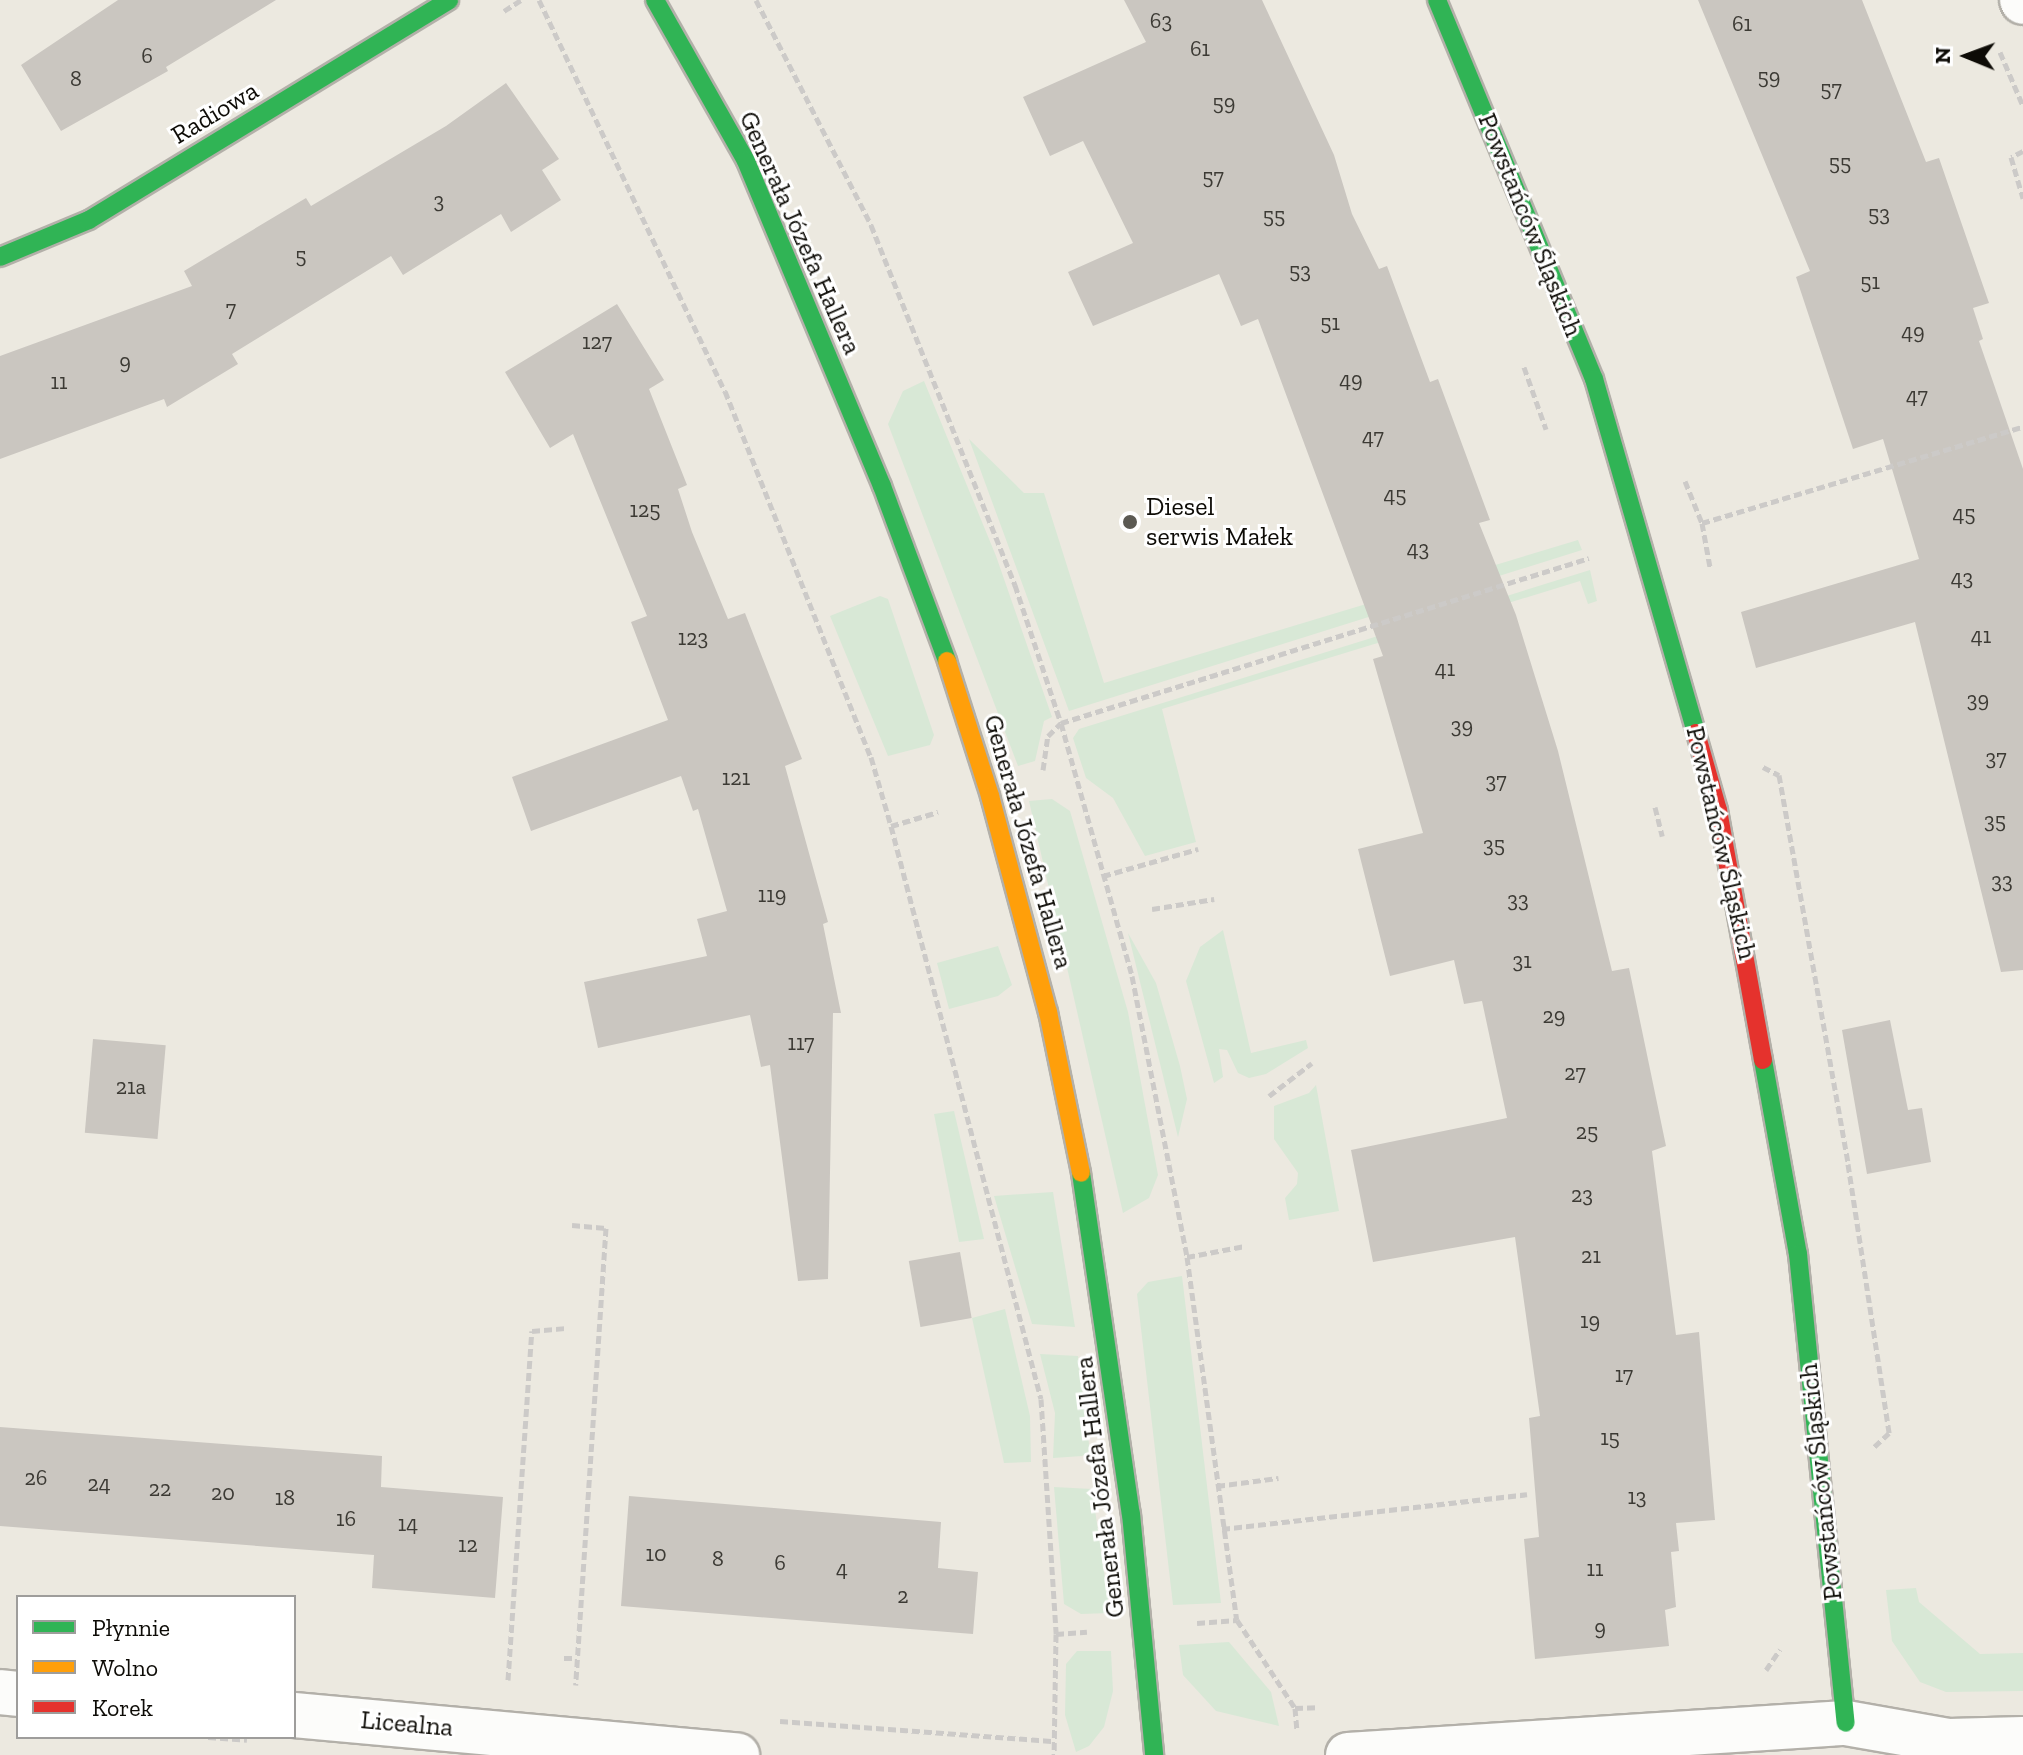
<!DOCTYPE html>
<html>
<head>
<meta charset="utf-8">
<style>
  body { margin:0 }
  #map { position:relative; width:2023px; height:1755px; overflow:hidden; background:#ece9e0; font-family:"Zilla Slab",serif }
  div>[style] { position:absolute }
  [style*='--x'] { left:calc(var(--x)*1px); top:calc(var(--y)*1px); width:calc(var(--w)*1px); rotate:calc(var(--a)*1deg) }
  .green>* { inset:0; background:#d8e8d6 }
  .building>* { inset:0; background:#cac6c0; transform-origin:0 0 }
  .path>* { height:5px; margin-top:-2.5px; transform-origin:0; background:repeating-linear-gradient(90deg,#cccac8 0 8px,transparent 0 12px) }
  .roads { filter:drop-shadow(2px 0 #b3b0a9) drop-shadow(-2px 0 #b3b0a9) drop-shadow(0 2px #b3b0a9) drop-shadow(0 -2px #b3b0a9) }
  .street>* { height:44px; margin:-22px; padding:0 22px; transform-origin:22px; border-radius:22px; background:#fcfcfa }
  .fast>* { height:18px; margin:-9px; padding:0 9px; transform-origin:9px; border-radius:9px; background:#30b455 }
  .slow>* { height:18px; margin:-9px; padding:0 9px; transform-origin:9px; border-radius:9px; background:#ff9f0a }
  .jam>* { height:18px; margin:-9px; padding:0 9px; transform-origin:9px; border-radius:9px; background:#e5322d }
  .dots>* { width:22px; height:22px; translate:-50% -50%; box-sizing:border-box; border:4px solid #fff; border-radius:50% }
  span { translate:-50% -50%; white-space:nowrap; text-align:center; line-height:1.15; -webkit-text-stroke:6px #fff; paint-order:stroke }
  .number-label { font-size:22px; color:#3c3a34 }
  .number-label span { -webkit-text-stroke-width:0 }
  .street-label { font-size:26px; color:#0d0b06 }
  .poi-label { font-size:26px; color:#0d0b06 }
  .left { translate:0 -50%; text-align:left }
  .legend { position:absolute; left:16px; top:1595px; width:280px; height:144px; box-sizing:border-box; background:#fff; border:2px solid #9e9d9b; margin:0; padding:10px 14px; list-style:none; font-size:24px; color:#0d0b06 }
  .legend li { display:flex; align-items:center; gap:16px; height:40px }
  .legend b { width:40px; border:2px solid #9e9d9b }
  .north { position:absolute; left:1927px; top:16px; width:80px; height:80px; -webkit-text-stroke:6px #fff; paint-order:stroke; rotate:271deg; font-size:22px; font-weight:700; line-height:32px; text-align:center; color:#0d0b06 }
  .north::after { content:''; display:block; margin:auto; width:28px; height:36px; background:#0d0b06; clip-path:polygon(50% 0,100% 100%,50% 72%,0 100%) }
</style>
</head>
<body>
<div id="map">
  <div class="green">
    <i style="clip-path:polygon(924px 381px,996px 556px,1052px 717px,1044px 721px,1035px 761px,1018px 766px,888px 424px,903px 391px)"></i>
    <i style="clip-path:polygon(969px 439px,1024px 493px,1044px 493px,1104px 683px,1578px 540px,1582px 550px,1069px 711px)"></i>
    <i style="clip-path:polygon(1590px 570px,1597px 601px,1588px 604px,1580px 581px,1162px 709px,1196px 842px,1145px 856px,1113px 798px,1086px 778px,1073px 738px,1079px 729px)"></i>
    <i style="clip-path:polygon(880px 596px,888px 599px,934px 735px,930px 745px,888px 756px,830px 616px)"></i>
    <i style="clip-path:polygon(1052px 799px,1070px 811px,1128px 1012px,1158px 1175px,1149px 1198px,1123px 1213px,1029px 801px)"></i>
    <i style="clip-path:polygon(1223px 930px,1251px 1053px,1306px 1040px,1308px 1048px,1266px 1074px,1249px 1078px,1238px 1073px,1227px 1050px,1219px 1049px,1223px 1077px,1214px 1083px,1186px 981px,1200px 947px)"></i>
    <i style="clip-path:polygon(1128px 933px,1156px 983px,1180px 1066px,1187px 1099px,1178px 1137px)"></i>
    <i style="clip-path:polygon(998px 946px,1012px 985px,998px 996px,949px 1009px,937px 963px)"></i>
    <i style="clip-path:polygon(1316px 1085px,1339px 1211px,1289px 1220px,1285px 1198px,1297px 1184px,1298px 1173px,1274px 1139px,1274px 1106px,1309px 1093px)"></i>
    <i style="clip-path:polygon(954px 1111px,984px 1239px,959px 1242px,934px 1114px)"></i>
    <i style="clip-path:polygon(1053px 1192px,1075px 1327px,1032px 1324px,994px 1196px)"></i>
    <i style="clip-path:polygon(1182px 1276px,1221px 1603px,1173px 1605px,1137px 1294px,1148px 1282px)"></i>
    <i style="clip-path:polygon(1005px 1309px,1030px 1416px,1031px 1462px,1004px 1463px,972px 1318px)"></i>
    <i style="clip-path:polygon(1040px 1354px,1078px 1356px,1090px 1452px,1082px 1456px,1053px 1458px,1055px 1413px)"></i>
    <i style="clip-path:polygon(1054px 1487px,1092px 1489px,1110px 1613px,1081px 1614px,1064px 1604px)"></i>
    <i style="clip-path:polygon(1916px 1588px,1919px 1602px,1980px 1654px,2023px 1653px,2023px 1691px,1946px 1692px,1920px 1682px,1892px 1641px,1886px 1590px)"></i>
    <i style="clip-path:polygon(1229px 1642px,1271px 1692px,1279px 1726px,1216px 1711px,1183px 1675px,1179px 1645px)"></i>
    <i style="clip-path:polygon(1077px 1651px,1111px 1651px,1113px 1691px,1104px 1727px,1089px 1746px,1076px 1752px,1065px 1715px,1066px 1664px)"></i>
  </div>
  <div class="building">
    <i style="clip-path:polygon(118px 0,276px 0,166px 67px,168px 71px,61px 131px,21px 65px)"></i>
    <i style="clip-path:polygon(1124px 0,1262px 0,1334px 155px,1352px 214px,1379px 269px,1387px 266px,1430px 382px,1438px 379px,1490px 520px,1479px 523px,1516px 615px,1558px 751px,1612px 971px,1629px 968px,1666px 1146px,1652px 1151px,1676px 1335px,1699px 1332px,1715px 1520px,1676px 1523px,1679px 1551px,1671px 1552px,1676px 1607px,1665px 1610px,1669px 1646px,1535px 1659px,1524px 1539px,1539px 1537px,1529px 1418px,1540px 1416px,1515px 1237px,1373px 1262px,1351px 1150px,1507px 1118px,1482px 1001px,1464px 1004px,1454px 960px,1390px 976px,1358px 849px,1423px 833px,1373px 659px,1383px 656px,1258px 319px,1241px 326px,1219px 274px,1093px 326px,1068px 272px,1133px 243px,1083px 141px,1050px 156px,1023px 97px,1146px 42px)"></i>
    <i style="clip-path:polygon(1698px 0,1862px 0,1926px 162px,1939px 158px,1989px 303px,1973px 308px,1983px 339px,1979px 341px,2023px 469px,2023px 970px,2001px 972px,1915px 622px,1756px 668px,1741px 612px,1919px 559px,1883px 439px,1853px 449px,1796px 277px,1810px 271px)"></i>
    <i style="clip-path:polygon(506px 83px,559px 159px,542px 170px,561px 200px,511px 232px,501px 214px,403px 275px,391px 256px,232px 354px,238px 364px,167px 407px,164px 399px,0 459px,0 356px,192px 286px,184px 271px,306px 198px,311px 206px,446px 126px)"></i>
    <i style="clip-path:polygon(617px 304px,664px 380px,649px 389px,687px 485px,678px 489px,692px 532px,728px 619px,745px 613px,802px 759px,785px 766px,828px 922px,823px 924px,841px 1013px,833px 1013px,828px 1279px,798px 1281px,770px 1065px,761px 1067px,750px 1015px,598px 1048px,584px 982px,707px 956px,697px 919px,727px 911px,698px 809px,693px 811px,681px 776px,531px 831px,512px 777px,668px 720px,631px 622px,647px 616px,573px 434px,550px 448px,505px 372px)"></i>
    <i style="clip-path:polygon(1890px 1020px,1908px 1110px,1922px 1108px,1931px 1162px,1867px 1174px,1842px 1030px)"></i>
    <i style="left:93px;top:1039px;width:73px;height:94px;rotate:5deg"></i>
    <i style="left:960px;top:1252px;width:67px;height:52px;rotate:80deg"></i>
    <i style="clip-path:polygon(0 1427px,382px 1456px,381px 1487px,503px 1497px,495px 1598px,372px 1588px,374px 1555px,0 1526px)"></i>
    <i style="clip-path:polygon(629px 1496px,941px 1522px,938px 1568px,978px 1572px,973px 1634px,621px 1606px)"></i>
  </div>
  <div class="path">
    <i style="--x:539;--y:0;--w:433;--a:64.6"></i>
    <i style="--x:725;--y:391;--w:394;--a:68.3"></i>
    <i style="--x:871;--y:757;--w:72;--a:73.8"></i>
    <i style="--x:891;--y:826;--w:592;--a:75.33"></i>
    <i style="--x:1041;--y:1399;--w:235;--a:86.3"></i>
    <i style="--x:1056;--y:1634;--w:121;--a:90.9"></i>
    <i style="--x:756;--y:0;--w:253;--a:62.9"></i>
    <i style="--x:871;--y:225;--w:388;--a:68.2"></i>
    <i style="--x:1015;--y:585;--w:145;--a:71.6"></i>
    <i style="--x:1061;--y:723;--w:263;--a:74.3"></i>
    <i style="--x:1132;--y:976;--w:286;--a:78.9"></i>
    <i style="--x:1187;--y:1257;--w:366;--a:82.2"></i>
    <i style="--x:1237;--y:1620;--w:105;--a:56.6"></i>
    <i style="--x:1295;--y:1708;--w:22;--a:85"></i>
    <i style="--x:504;--y:11;--w:20;--a:-33"></i>
    <i style="--x:2000;--y:52;--w:59;--a:66.9"></i>
    <i style="--x:2023;--y:151;--w:13;--a:153"></i>
    <i style="--x:2011;--y:157;--w:43;--a:73.7"></i>
    <i style="--x:1524;--y:367;--w:66;--a:70.5"></i>
    <i style="--x:1685;--y:481;--w:45;--a:68"></i>
    <i style="--x:1702;--y:523;--w:45;--a:79.7"></i>
    <i style="--x:1702;--y:523;--w:335;--a:-16.7"></i>
    <i style="--x:1763;--y:767;--w:18;--a:27"></i>
    <i style="--x:1779;--y:775;--w:395;--a:79.9"></i>
    <i style="--x:1848;--y:1164;--w:272;--a:81.3"></i>
    <i style="--x:1889;--y:1433;--w:21;--a:137"></i>
    <i style="--x:1043;--y:770;--w:34;--a:-82"></i>
    <i style="--x:1048;--y:736;--w:18;--a:-45"></i>
    <i style="--x:1061;--y:723;--w:553;--a:-17.35"></i>
    <i style="--x:1655;--y:807;--w:30;--a:76"></i>
    <i style="--x:891;--y:826;--w:49;--a:-16.6"></i>
    <i style="--x:1103;--y:876;--w:99;--a:-15.9"></i>
    <i style="--x:1152;--y:909;--w:63;--a:-9.2"></i>
    <i style="--x:1269;--y:1096;--w:54;--a:-37.5"></i>
    <i style="--x:572;--y:1225;--w:34;--a:5"></i>
    <i style="--x:606;--y:1228;--w:458;--a:93.8"></i>
    <i style="--x:1187;--y:1257;--w:59;--a:-10.7"></i>
    <i style="--x:1217;--y:1486;--w:62;--a:-7.5"></i>
    <i style="--x:1222;--y:1529;--w:307;--a:-6.5"></i>
    <i style="--x:1197;--y:1623;--w:40;--a:-4.3"></i>
    <i style="--x:1056;--y:1634;--w:31;--a:-4"></i>
    <i style="--x:564;--y:1658;--w:11;--a:0"></i>
    <i style="--x:1766;--y:1670;--w:25;--a:-56"></i>
    <i style="--x:508;--y:1680;--w:350;--a:-86.1"></i>
    <i style="--x:532;--y:1331;--w:33;--a:-5"></i>
    <i style="--x:1295;--y:1708;--w:23;--a:-2"></i>
    <i style="--x:780;--y:1721;--w:275;--a:4.2"></i>
    <i style="--x:208;--y:1737;--w:39;--a:4"></i>
  </div>
  <div class="roads">
    <div class="street">
      <i style="--x:2022;--y:0;--w:2;--a:63"></i>
      <i style="--x:0;--y:1692;--w:18;--a:6"></i>
      <i style="--x:294;--y:1715;--w:445;--a:5.2"></i>
      <i style="--x:1348;--y:1755;--w:499;--a:-3.7"></i>
      <i style="--x:1846;--y:1723;--w:105;--a:9.9"></i>
      <i style="--x:1949;--y:1741;--w:74;--a:-1.5"></i>
    </div>
    <div class="fast">
      <i style="--x:655;--y:0;--w:185;--a:60.5"></i>
      <i style="--x:746;--y:161;--w:352;--a:67.3"></i>
      <i style="--x:882;--y:486;--w:187;--a:69.6"></i>
      <i style="--x:1437;--y:0;--w:410;--a:67.5"></i>
      <i style="--x:1594;--y:379;--w:368;--a:73.9"></i>
      <i style="--x:0;--y:257;--w:96;--a:-22.6"></i>
      <i style="--x:89;--y:220;--w:422;--a:-31.4"></i>
      <i style="--x:1763;--y:1060;--w:197;--a:79.8"></i>
      <i style="--x:1798;--y:1254;--w:471;--a:84.2"></i>
      <i style="--x:1081;--y:1173;--w:345;--a:81.7"></i>
      <i style="--x:1131;--y:1514;--w:242;--a:84.5"></i>
    </div>
    <div class="slow">
      <i style="--x:947;--y:661;--w:142;--a:72.3"></i>
      <i style="--x:990;--y:796;--w:224;--a:75"></i>
      <i style="--x:1048;--y:1012;--w:164;--a:78.4"></i>
    </div>
    <div class="jam">
      <i style="--x:1696;--y:733;--w:80;--a:74.1"></i>
      <i style="--x:1718;--y:810;--w:254;--a:79.8"></i>
    </div>
  </div>
  <div class="dots">
    <i style="left:1130px;top:522px;background:#5b5952"></i>
  </div>
  <div class="number-label">
    <span style="left:1161px;top:21px">63</span>
    <span style="left:1742px;top:24px">61</span>
    <span style="left:1200px;top:49px">61</span>
    <span style="left:147px;top:56px">6</span>
    <span style="left:1769px;top:77px">59</span>
    <span style="left:76px;top:79px">8</span>
    <span style="left:1831px;top:89px">57</span>
    <span style="left:1224px;top:103px">59</span>
    <span style="left:1840px;top:163px">55</span>
    <span style="left:1213px;top:177px">57</span>
    <span style="left:439px;top:201px">3</span>
    <span style="left:1879px;top:214px">53</span>
    <span style="left:1274px;top:216px">55</span>
    <span style="left:301px;top:256px">5</span>
    <span style="left:1300px;top:271px">53</span>
    <span style="left:1870px;top:282px">51</span>
    <span style="left:231px;top:309px">7</span>
    <span style="left:1330px;top:323px">51</span>
    <span style="left:1913px;top:332px">49</span>
    <span style="left:597px;top:342px">127</span>
    <span style="left:125px;top:362px">9</span>
    <span style="left:1351px;top:380px">49</span>
    <span style="left:59px;top:382px">11</span>
    <span style="left:1917px;top:396px">47</span>
    <span style="left:1373px;top:437px">47</span>
    <span style="left:1395px;top:495px">45</span>
    <span style="left:645px;top:510px">125</span>
    <span style="left:1964px;top:514px">45</span>
    <span style="left:1418px;top:549px">43</span>
    <span style="left:1962px;top:578px">43</span>
    <span style="left:1981px;top:636px">41</span>
    <span style="left:693px;top:638px">123</span>
    <span style="left:1445px;top:669px">41</span>
    <span style="left:1978px;top:700px">39</span>
    <span style="left:1462px;top:726px">39</span>
    <span style="left:1996px;top:758px">37</span>
    <span style="left:736px;top:778px">121</span>
    <span style="left:1496px;top:781px">37</span>
    <span style="left:1995px;top:821px">35</span>
    <span style="left:1494px;top:845px">35</span>
    <span style="left:2002px;top:881px">33</span>
    <span style="left:772px;top:895px">119</span>
    <span style="left:1518px;top:900px">33</span>
    <span style="left:1522px;top:961px">31</span>
    <span style="left:1554px;top:1016px">29</span>
    <span style="left:801px;top:1043px">117</span>
    <span style="left:1575px;top:1073px">27</span>
    <span style="left:131px;top:1087px">21a</span>
    <span style="left:1587px;top:1132px">25</span>
    <span style="left:1582px;top:1195px">23</span>
    <span style="left:1591px;top:1256px">21</span>
    <span style="left:1590px;top:1321px">19</span>
    <span style="left:1624px;top:1375px">17</span>
    <span style="left:1610px;top:1438px">15</span>
    <span style="left:36px;top:1478px">26</span>
    <span style="left:99px;top:1484px">24</span>
    <span style="left:160px;top:1489px">22</span>
    <span style="left:223px;top:1493px">20</span>
    <span style="left:1637px;top:1497px">13</span>
    <span style="left:285px;top:1498px">18</span>
    <span style="left:346px;top:1519px">16</span>
    <span style="left:408px;top:1524px">14</span>
    <span style="left:468px;top:1545px">12</span>
    <span style="left:656px;top:1554px">10</span>
    <span style="left:718px;top:1559px">8</span>
    <span style="left:780px;top:1563px">6</span>
    <span style="left:842px;top:1569px">4</span>
    <span style="left:1595px;top:1569px">11</span>
    <span style="left:903px;top:1596px">2</span>
    <span style="left:1600px;top:1628px">9</span>
  </div>
  <div class="street-label">
    <span style="left:215px;top:113px;rotate:-31deg">Radiowa</span>
    <span style="left:1530px;top:225px;rotate:68deg">Powstańców Śląskich</span>
    <span style="left:800px;top:233px;rotate:66deg">Generała Józefa Hallera</span>
    <span style="left:1028px;top:842px;rotate:74deg">Generała Józefa Hallera</span>
    <span style="left:1721px;top:843px;rotate:77deg">Powstańców Śląskich</span>
    <span style="left:1821px;top:1482px;rotate:-96deg">Powstańców Śląskich</span>
    <span style="left:1100px;top:1487px;rotate:-97deg">Generała Józefa Hallera</span>
    <span style="left:407px;top:1724px;rotate:5deg">Licealna</span>
  </div>
  <div class="poi-label">
    <span class="left" style="left:1146px;top:522px">Diesel<br>serwis Małek</span>
  </div>
  <ul class="legend">
  <li><b style="height:10px;background:#30b455"></b>Płynnie</li>
  <li><b style="height:10px;background:#ff9f0a"></b>Wolno</li>
  <li><b style="height:10px;background:#e5322d"></b>Korek</li>
  </ul>
  <div class="north">N</div>
</div>
</body>
</html>
